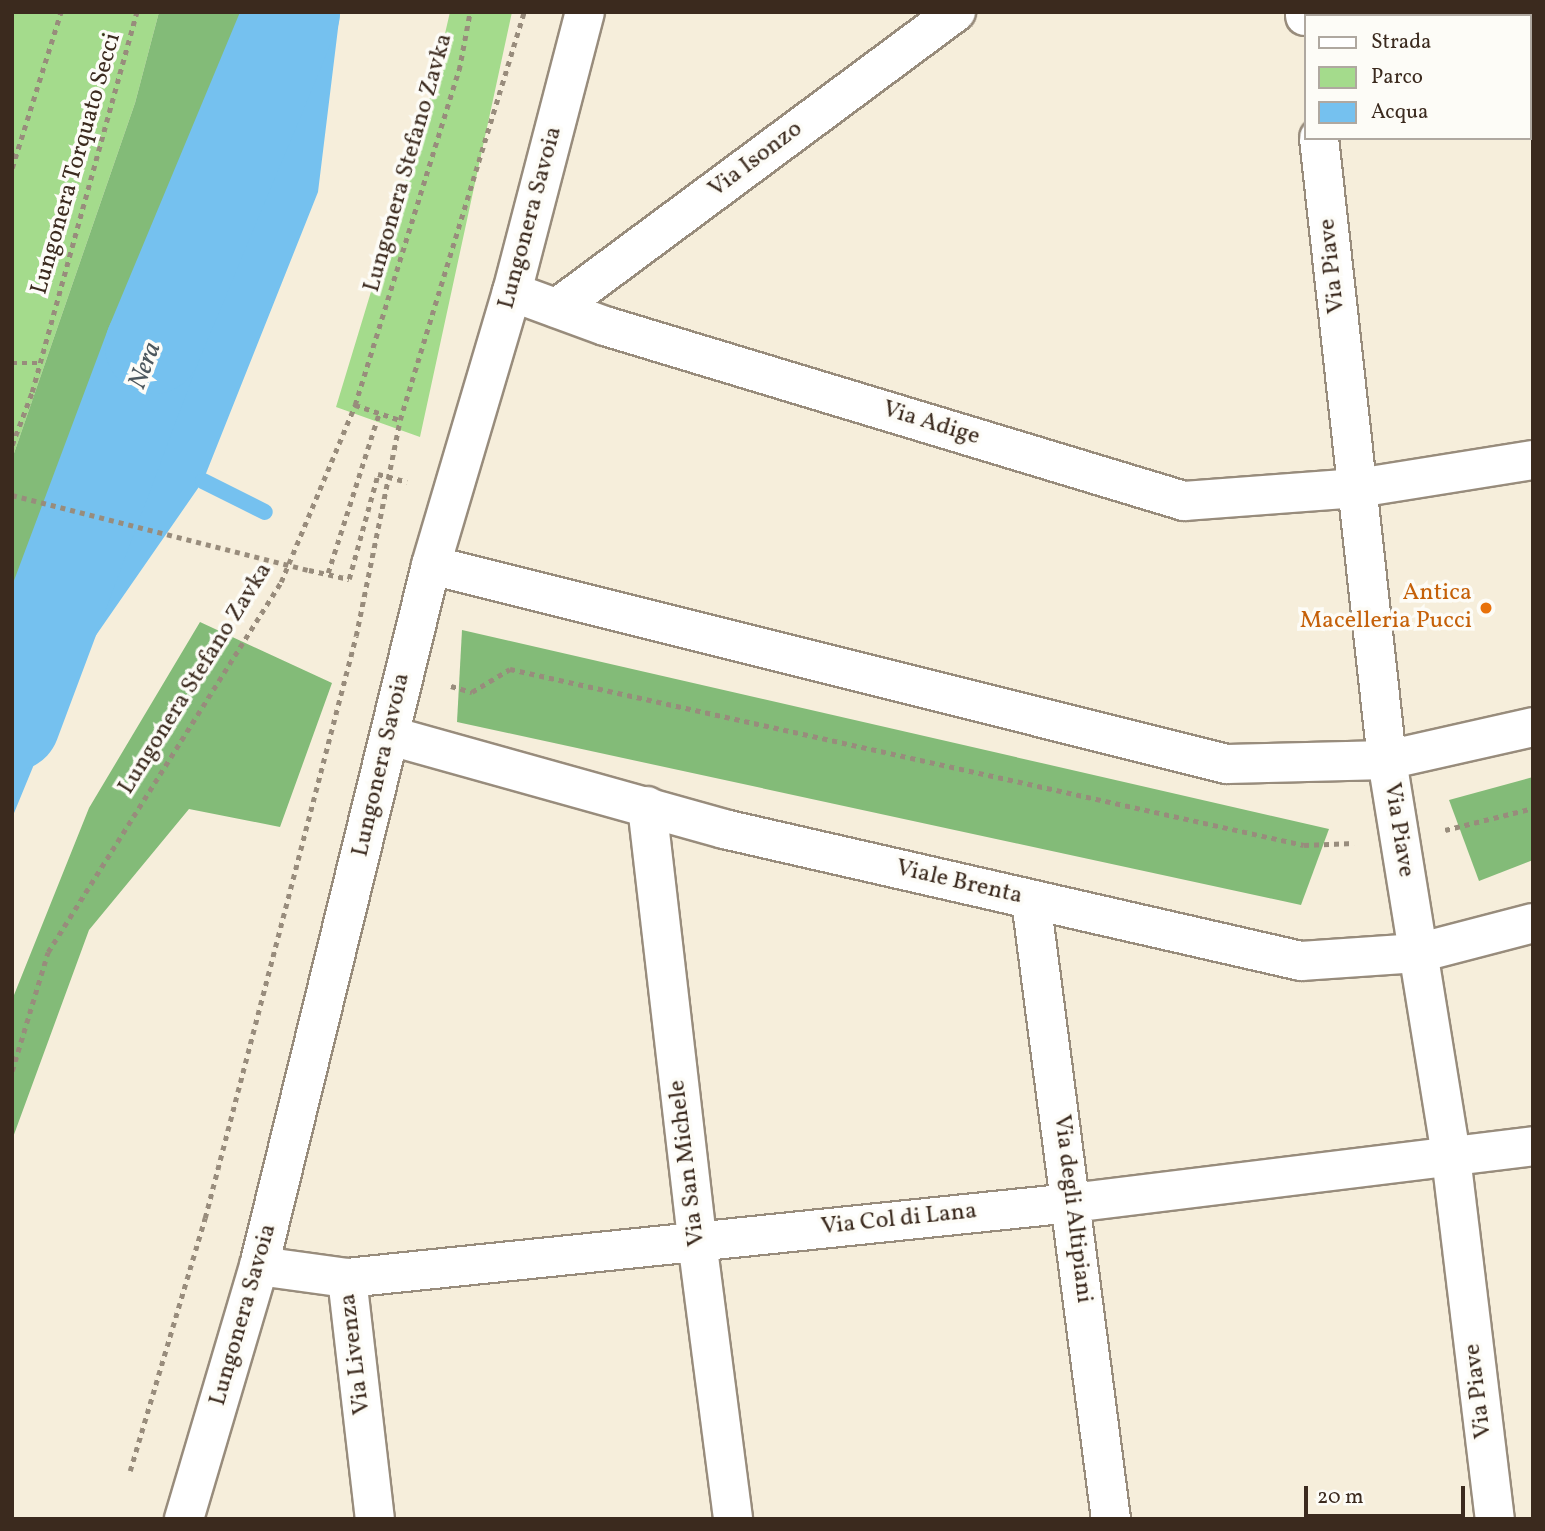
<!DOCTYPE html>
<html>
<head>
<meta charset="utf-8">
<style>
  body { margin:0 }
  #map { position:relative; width:1545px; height:1531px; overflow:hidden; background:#f6eedb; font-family:Vollkorn,serif }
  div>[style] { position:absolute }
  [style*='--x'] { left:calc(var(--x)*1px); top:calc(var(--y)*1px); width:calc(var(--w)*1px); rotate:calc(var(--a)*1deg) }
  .green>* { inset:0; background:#a4db8c }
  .forest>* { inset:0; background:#83bb78 }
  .water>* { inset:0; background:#75c1ef }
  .stream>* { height:16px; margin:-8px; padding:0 8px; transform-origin:8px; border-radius:8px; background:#75c1ef }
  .river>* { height:96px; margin:-48px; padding:0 48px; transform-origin:48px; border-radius:48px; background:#75c1ef }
  .path>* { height:4.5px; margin-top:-2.25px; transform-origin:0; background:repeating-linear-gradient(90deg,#988c7c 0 5px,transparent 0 10px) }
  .roads { filter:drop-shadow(2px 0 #988c7c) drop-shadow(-2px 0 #988c7c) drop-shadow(0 2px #988c7c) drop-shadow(0 -2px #988c7c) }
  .minor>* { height:38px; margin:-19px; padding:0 19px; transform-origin:19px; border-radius:19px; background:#fff }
  .tertiary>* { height:38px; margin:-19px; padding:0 19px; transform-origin:19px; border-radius:19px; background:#fff }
  .path-bridge>* { height:4.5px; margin-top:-2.25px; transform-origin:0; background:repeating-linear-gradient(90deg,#988c7c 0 5px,transparent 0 10px) }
  .dots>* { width:19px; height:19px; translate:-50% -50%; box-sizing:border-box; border:4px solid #fdfcf7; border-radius:50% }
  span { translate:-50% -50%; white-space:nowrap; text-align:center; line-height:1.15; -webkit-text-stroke:7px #fdfcf7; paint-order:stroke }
  .street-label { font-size:24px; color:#3b2a1e }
  .food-label { font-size:24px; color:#c56008 }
  .right { translate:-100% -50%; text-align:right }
  .water-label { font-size:26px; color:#4c575d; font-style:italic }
  .frame { position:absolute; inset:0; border:14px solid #3b2a1e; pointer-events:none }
  .legend { position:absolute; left:1304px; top:14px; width:228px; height:126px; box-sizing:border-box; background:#fdfcf7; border:2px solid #afa8a0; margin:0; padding:9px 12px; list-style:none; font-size:21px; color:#3b2a1e }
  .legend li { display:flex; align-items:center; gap:14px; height:35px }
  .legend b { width:35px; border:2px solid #afa8a0 }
  .scale { position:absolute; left:1304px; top:1486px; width:161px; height:32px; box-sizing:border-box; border:4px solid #3b2a1e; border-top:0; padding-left:9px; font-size:21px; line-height:24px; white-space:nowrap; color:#3b2a1e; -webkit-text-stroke:5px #fdfcf7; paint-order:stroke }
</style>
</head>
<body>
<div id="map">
  <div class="green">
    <i style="clip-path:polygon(12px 12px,159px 12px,135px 103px,12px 459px)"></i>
    <i style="clip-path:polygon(450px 12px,512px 12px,420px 437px,336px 407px,431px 94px)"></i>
  </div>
  <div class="forest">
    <i style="clip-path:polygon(159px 12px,244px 12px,153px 346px,12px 595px,12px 459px,135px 103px)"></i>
    <i style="clip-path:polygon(200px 622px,332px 683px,280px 827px,189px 809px,89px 930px,12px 1140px,12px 1000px,89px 808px)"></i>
    <i style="clip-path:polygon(462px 630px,1329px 829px,1301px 905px,457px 722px)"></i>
    <i style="clip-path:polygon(1533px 777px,1533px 860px,1479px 881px,1449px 800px)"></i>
  </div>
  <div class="water">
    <i style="clip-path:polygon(257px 12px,340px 12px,318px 192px,203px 481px,74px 667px,12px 818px,12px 636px,176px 338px,250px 54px)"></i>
  </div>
  <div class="stream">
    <i style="--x:203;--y:481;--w:69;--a:26.6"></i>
  </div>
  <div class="river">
    <i style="--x:12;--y:723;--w:403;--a:-69.5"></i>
    <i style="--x:153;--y:346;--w:362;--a:-67.4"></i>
  </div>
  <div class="path">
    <i style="--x:12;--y:168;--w:164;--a:-72.6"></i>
    <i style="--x:12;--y:363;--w:27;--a:0"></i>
    <i style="--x:355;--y:405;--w:47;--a:18.4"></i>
    <i style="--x:12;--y:445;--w:57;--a:-69.3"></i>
    <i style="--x:32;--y:392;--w:394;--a:-74.6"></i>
    <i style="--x:309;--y:570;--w:41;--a:12.7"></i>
    <i style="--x:349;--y:579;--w:109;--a:-74.6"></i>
    <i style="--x:378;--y:474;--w:30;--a:15"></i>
    <i style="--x:328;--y:573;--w:168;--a:-72.3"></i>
    <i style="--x:451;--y:686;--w:22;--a:16"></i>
    <i style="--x:472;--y:692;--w:44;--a:-31.2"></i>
    <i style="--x:510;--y:669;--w:813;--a:12.5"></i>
    <i style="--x:1304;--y:845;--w:50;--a:-2.3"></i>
    <i style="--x:1445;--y:830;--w:91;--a:-14"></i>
    <i style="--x:12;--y:1071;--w:124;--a:-73.2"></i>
    <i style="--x:48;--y:952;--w:437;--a:-57.8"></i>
    <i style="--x:281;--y:582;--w:192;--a:-67.3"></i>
    <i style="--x:355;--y:405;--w:351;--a:-72.8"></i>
    <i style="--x:459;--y:70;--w:59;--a:-79.3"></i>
    <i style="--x:130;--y:1471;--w:264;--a:-73.5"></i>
    <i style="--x:205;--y:1218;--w:601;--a:-75.46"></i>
    <i style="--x:356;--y:636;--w:220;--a:-78.5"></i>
    <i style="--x:400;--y:420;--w:426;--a:-73.1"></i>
  </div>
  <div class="roads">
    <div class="minor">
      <i style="--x:512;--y:292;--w:99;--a:20.1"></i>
      <i style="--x:605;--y:326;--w:605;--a:16.82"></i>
      <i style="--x:1184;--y:501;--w:174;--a:-4.3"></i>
      <i style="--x:1358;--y:488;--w:177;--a:-9.1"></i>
      <i style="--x:557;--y:308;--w:497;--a:-36.6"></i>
      <i style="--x:431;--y:565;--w:820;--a:14.04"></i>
      <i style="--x:1227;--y:764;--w:160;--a:-1.4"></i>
      <i style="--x:1387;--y:760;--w:150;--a:-12.7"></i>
      <i style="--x:391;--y:736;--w:346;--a:15.6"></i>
      <i style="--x:724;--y:829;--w:592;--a:12.89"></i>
      <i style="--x:1301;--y:961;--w:117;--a:-3.9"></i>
      <i style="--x:1418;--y:953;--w:119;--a:-14.6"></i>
      <i style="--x:647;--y:806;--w:438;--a:83.4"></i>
      <i style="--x:697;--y:1241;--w:280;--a:82.6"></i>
      <i style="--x:1031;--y:900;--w:624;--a:82.64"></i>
      <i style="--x:259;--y:1266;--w:89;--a:7.8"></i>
      <i style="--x:347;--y:1278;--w:243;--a:83.4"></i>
      <i style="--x:347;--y:1278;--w:728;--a:-5.91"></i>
      <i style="--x:1071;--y:1203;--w:466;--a:-7"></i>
    </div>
    <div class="tertiary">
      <i style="--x:1305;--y:12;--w:4;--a:90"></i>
      <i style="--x:1319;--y:138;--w:626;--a:83.76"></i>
      <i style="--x:1387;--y:760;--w:402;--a:80.8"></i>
      <i style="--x:1451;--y:1157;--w:365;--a:83.1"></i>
      <i style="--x:184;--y:1519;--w:264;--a:-73.5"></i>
      <i style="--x:259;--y:1266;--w:722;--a:-76.21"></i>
      <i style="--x:431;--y:565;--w:285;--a:-73.5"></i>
      <i style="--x:512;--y:292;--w:289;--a:-75.4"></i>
    </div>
  </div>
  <div class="path-bridge">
    <i style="--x:12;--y:495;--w:306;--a:14.2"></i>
  </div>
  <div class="dots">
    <i style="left:1486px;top:608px;background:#e8710a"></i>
  </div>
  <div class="street-label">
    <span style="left:756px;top:160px;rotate:-37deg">Via Isonzo</span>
    <span style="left:409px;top:163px;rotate:-74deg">Lungonera Stefano Zavka</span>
    <span style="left:77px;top:164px;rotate:-74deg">Lungonera Torquato Secci</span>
    <span style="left:531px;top:218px;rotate:-75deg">Lungonera Savoia</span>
    <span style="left:1333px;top:266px;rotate:-96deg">Via Piave</span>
    <span style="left:931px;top:424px;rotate:17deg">Via Adige</span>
    <span style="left:196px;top:679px;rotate:-58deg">Lungonera Stefano Zavka</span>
    <span style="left:382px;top:765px;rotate:-77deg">Lungonera Savoia</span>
    <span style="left:1398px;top:830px;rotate:81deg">Via Piave</span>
    <span style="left:959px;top:883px;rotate:13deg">Viale Brenta</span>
    <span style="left:688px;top:1163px;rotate:-97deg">Via San Michele</span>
    <span style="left:1072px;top:1209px;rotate:83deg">Via degli Altipiani</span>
    <span style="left:899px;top:1220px;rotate:-6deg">Via Col di Lana</span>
    <span style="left:244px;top:1315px;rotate:-74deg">Lungonera Savoia</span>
    <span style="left:356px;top:1354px;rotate:-97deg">Via Livenza</span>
    <span style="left:1479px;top:1391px;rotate:-97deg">Via Piave</span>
  </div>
  <div class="food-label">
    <span class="right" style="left:1472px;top:608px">Antica<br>Macelleria Pucci</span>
  </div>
  <div class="water-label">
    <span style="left:146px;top:366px;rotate:-69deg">Nera</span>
  </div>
  <div class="frame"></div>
  <ul class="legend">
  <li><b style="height:9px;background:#fff"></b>Strada</li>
  <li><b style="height:19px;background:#a4db8c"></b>Parco</li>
  <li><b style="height:19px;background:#75c1ef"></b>Acqua</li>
  </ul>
  <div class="scale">20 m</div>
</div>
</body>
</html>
